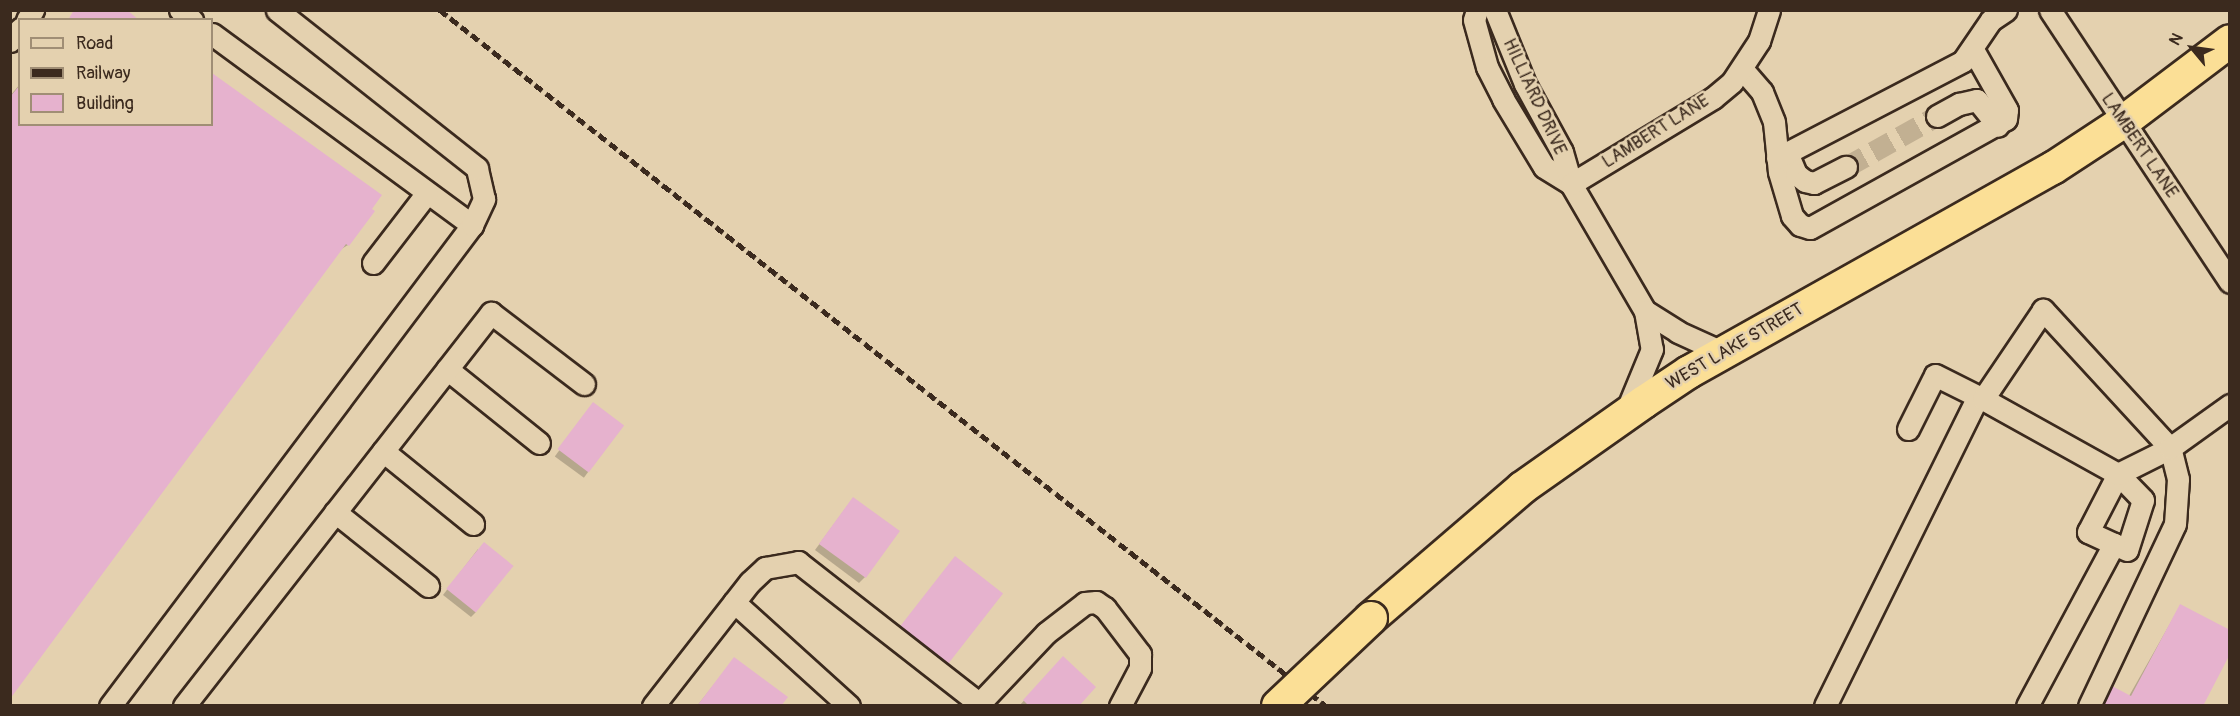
<!DOCTYPE html>
<html>
<head>
<meta charset="utf-8">
<style>
  body { margin:0 }
  #map { position:relative; width:2240px; height:716px; overflow:hidden; background:#e4d1af; font-family:Pangolin,sans-serif }
  div>[style] { position:absolute }
  [style*='--x'] { left:calc(var(--x)*1px); top:calc(var(--y)*1px); width:calc(var(--w)*1px); rotate:calc(var(--a)*1deg) }
  .shadow>* { inset:0; background:#0003; transform-origin:0 0 }
  .building>* { inset:0; background:#e6b2ce; transform-origin:0 0 }
  .minor-tunnel>* { height:21px; margin-top:-10.5px; transform-origin:0; background:repeating-linear-gradient(90deg,#c2b092 0 21px,transparent 0 31px) }
  .roads { filter:drop-shadow(2px 0 #3b2a1e) drop-shadow(-2px 0 #3b2a1e) drop-shadow(0 2px #3b2a1e) drop-shadow(0 -2px #3b2a1e) }
  .minor>* { height:21px; margin:-10.5px; padding:0 10.5px; transform-origin:10.5px; border-radius:10.5px; background:#e4d1af }
  .highway>* { height:32px; margin:-16px; padding:0 16px; transform-origin:16px; border-radius:16px; background:#fbdf96 }
  .rail>* { height:4.5px; margin-top:-2.25px; transform-origin:0; background:repeating-linear-gradient(90deg,#3b2a1e 0 9px,transparent 0 13.5px) }
  .bridges { filter:drop-shadow(2px 0 #3b2a1e) drop-shadow(-2px 0 #3b2a1e) drop-shadow(0 2px #3b2a1e) drop-shadow(0 -2px #3b2a1e) }
  .highway-bridge>* { height:32px; margin:-16px; padding:0 16px; transform-origin:16px; border-radius:16px; background:#fbdf96 }
  span { translate:-50% -50%; white-space:nowrap; text-align:center; line-height:1.15; -webkit-text-stroke:5px #e4d1af; paint-order:stroke }
  .street-label { font-size:18px; color:#3b2a1e }
  .frame { position:absolute; inset:0; border:12px solid #3b2a1e; pointer-events:none }
  .legend { position:absolute; left:18px; top:18px; width:195px; height:108px; box-sizing:border-box; background:#e4d1af; border:2px solid #a08e75; margin:0; padding:8px 10px; list-style:none; font-size:18px; color:#3b2a1e }
  .legend li { display:flex; align-items:center; gap:12px; height:30px }
  .legend b { width:30px; border:2px solid #a08e75 }
  .north { position:absolute; left:2162px; top:18px; width:60px; height:60px; -webkit-text-stroke:4px #e4d1af; paint-order:stroke; rotate:299deg; font-size:16px; font-weight:700; line-height:24px; text-align:center; color:#3b2a1e }
  .north::after { content:''; display:block; margin:auto; width:21px; height:27px; background:#3b2a1e; clip-path:polygon(50% 0,100% 100%,50% 72%,0 100%) }
</style>
</head>
<body>
<div id="map">
  <div class="shadow">
    <i style="clip-path:polygon(212px 75px,316px 152px,348px 245px,338px 251px,10px 696px,10px 96px,20px 84px,20px 124px,212px 124px)"></i>
    <i style="left:593px;top:404px;width:36px;height:65px;rotate:36deg"></i>
    <i style="clip-path:polygon(848px 505px,865px 577px,859px 583px,815px 550px)"></i>
    <i style="clip-path:polygon(478px 549px,476px 612px,471px 617px,443px 595px)"></i>
    <i style="clip-path:polygon(2180px 606px,2201px 706px,2099px 706px,2112px 688px,2129px 696px)"></i>
    <i style="clip-path:polygon(1063px 658px,1077px 706px,1019px 706px)"></i>
    <i style="clip-path:polygon(734px 659px,779px 706px,697px 706px)"></i>
  </div>
  <div class="building">
    <i style="clip-path:polygon(74px 10px,127px 10px,139px 20px,68px 20px)"></i>
    <i style="clip-path:polygon(212px 73px,382px 195px,372px 209px,375px 211px,349px 246px,346px 244px,10px 699px,10px 97px,20px 85px,20px 124px,212px 124px)"></i>
    <i style="left:593px;top:402px;width:39px;height:59px;rotate:37deg"></i>
    <i style="left:853px;top:497px;width:58px;height:58px;rotate:36deg"></i>
    <i style="left:484px;top:542px;width:38px;height:60px;rotate:39deg"></i>
    <i style="left:955px;top:556px;width:61px;height:98px;rotate:38deg"></i>
    <i style="clip-path:polygon(2180px 604px,2230px 630px,2230px 654px,2203px 706px,2102px 706px,2112px 686px,2131px 696px)"></i>
    <i style="clip-path:polygon(1063px 656px,1096px 687px,1079px 706px,1029px 706px,1023px 700px)"></i>
    <i style="clip-path:polygon(734px 657px,788px 697px,781px 706px,697px 706px)"></i>
  </div>
  <div class="minor-tunnel">
    <i style="--x:1846;--y:167;--w:104;--a:-29.3"></i>
  </div>
  <div class="roads">
    <div class="minor">
      <i style="--x:180;--y:10;--w:16;--a:40"></i>
      <i style="--x:1477;--y:10;--w:10;--a:107"></i>
      <i style="--x:1474;--y:20;--w:49;--a:74.5"></i>
      <i style="--x:1487;--y:67;--w:36;--a:63"></i>
      <i style="--x:1503;--y:99;--w:79;--a:58.9"></i>
      <i style="--x:1544;--y:167;--w:32;--a:32"></i>
      <i style="--x:1495;--y:10;--w:80;--a:67.9"></i>
      <i style="--x:1525;--y:84;--w:77;--a:61.4"></i>
      <i style="--x:1562;--y:152;--w:33;--a:74"></i>
      <i style="--x:1571;--y:184;--w:147;--a:59.8"></i>
      <i style="--x:1645;--y:311;--w:39;--a:80"></i>
      <i style="--x:1652;--y:349;--w:68;--a:112.4"></i>
      <i style="--x:2050;--y:10;--w:326;--a:56.5"></i>
      <i style="--x:27;--y:20;--w:12;--a:-59"></i>
      <i style="--x:212;--y:34;--w:323;--a:36.3"></i>
      <i style="--x:10;--y:41;--w:16;--a:-50"></i>
      <i style="--x:1743;--y:70;--w:29;--a:49"></i>
      <i style="--x:1762;--y:92;--w:32;--a:68"></i>
      <i style="--x:1774;--y:122;--w:50;--a:84.3"></i>
      <i style="--x:1779;--y:172;--w:46;--a:73.5"></i>
      <i style="--x:1792;--y:216;--w:12;--a:48"></i>
      <i style="--x:1800;--y:225;--w:10;--a:17"></i>
      <i style="--x:1810;--y:228;--w:224;--a:-29.1"></i>
      <i style="--x:2006;--y:119;--w:9;--a:-84"></i>
      <i style="--x:2007;--y:110;--w:71;--a:-119.4"></i>
      <i style="--x:1937;--y:116;--w:25;--a:-29"></i>
      <i style="--x:1959;--y:104;--w:18;--a:-13"></i>
      <i style="--x:1977;--y:100;--w:33;--a:51"></i>
      <i style="--x:1788;--y:155;--w:21;--a:67"></i>
      <i style="--x:1796;--y:174;--w:11;--a:38"></i>
      <i style="--x:1805;--y:181;--w:9;--a:13"></i>
      <i style="--x:1814;--y:183;--w:36;--a:-27"></i>
      <i style="--x:1777;--y:158;--w:210;--a:-27.5"></i>
      <i style="--x:1963;--y:61;--w:50;--a:-55.7"></i>
      <i style="--x:1991;--y:20;--w:18;--a:-34"></i>
      <i style="--x:1571;--y:184;--w:166;--a:-31.2"></i>
      <i style="--x:1713;--y:98;--w:25;--a:-40"></i>
      <i style="--x:1732;--y:82;--w:49;--a:-56.6"></i>
      <i style="--x:1759;--y:41;--w:33;--a:-72"></i>
      <i style="--x:373;--y:263;--w:88;--a:-52.4"></i>
      <i style="--x:1645;--y:311;--w:39;--a:32"></i>
      <i style="--x:1678;--y:332;--w:51;--a:24.5"></i>
      <i style="--x:447;--y:369;--w:118;--a:38.8"></i>
      <i style="--x:1908;--y:429;--w:60;--a:-63.4"></i>
      <i style="--x:1935;--y:375;--w:54;--a:26.6"></i>
      <i style="--x:383;--y:451;--w:116;--a:39"></i>
      <i style="--x:2118;--y:474;--w:36;--a:46"></i>
      <i style="--x:2143;--y:500;--w:52;--a:107.7"></i>
      <i style="--x:2127;--y:550;--w:43;--a:-155.2"></i>
      <i style="--x:2088;--y:532;--w:65;--a:-62.7"></i>
      <i style="--x:335;--y:512;--w:119;--a:38.5"></i>
      <i style="--x:734;--y:602;--w:155;--a:42.1"></i>
      <i style="--x:110;--y:706;--w:602;--a:-53.03"></i>
      <i style="--x:472;--y:225;--w:29;--a:-65"></i>
      <i style="--x:484;--y:199;--w:32;--a:-103"></i>
      <i style="--x:477;--y:168;--w:255;--a:-141.7"></i>
      <i style="--x:184;--y:706;--w:499;--a:-52"></i>
      <i style="--x:491;--y:313;--w:117;--a:37.4"></i>
      <i style="--x:653;--y:706;--w:157;--a:-52"></i>
      <i style="--x:750;--y:582;--w:21;--a:-43"></i>
      <i style="--x:765;--y:568;--w:34;--a:-10"></i>
      <i style="--x:798;--y:562;--w:234;--a:38"></i>
      <i style="--x:977;--y:706;--w:100;--a:-46.6"></i>
      <i style="--x:1046;--y:633;--w:49;--a:-37.6"></i>
      <i style="--x:1085;--y:603;--w:11;--a:-5"></i>
      <i style="--x:1096;--y:602;--w:11;--a:34"></i>
      <i style="--x:1105;--y:608;--w:58;--a:52.7"></i>
      <i style="--x:1140;--y:654;--w:14;--a:90"></i>
      <i style="--x:1140;--y:668;--w:43;--a:117.8"></i>
      <i style="--x:1825;--y:706;--w:345;--a:-63.7"></i>
      <i style="--x:2027;--y:706;--w:184;--a:-61.8"></i>
      <i style="--x:2089;--y:706;--w:201;--a:-64.7"></i>
      <i style="--x:2175;--y:524;--w:45;--a:-86.2"></i>
      <i style="--x:2178;--y:479;--w:32;--a:-104"></i>
      <i style="--x:2170;--y:448;--w:188;--a:-132.6"></i>
      <i style="--x:2043;--y:310;--w:107;--a:124"></i>
      <i style="--x:1983;--y:399;--w:154;--a:29.1"></i>
      <i style="--x:2118;--y:474;--w:58;--a:-26.6"></i>
      <i style="--x:2170;--y:448;--w:74;--a:-35.6"></i>
    </div>
    <div class="highway">
      <i style="--x:1371;--y:618;--w:199;--a:-40.7"></i>
      <i style="--x:1522;--y:488;--w:149;--a:-35.2"></i>
      <i style="--x:1644;--y:402;--w:54;--a:-33.7"></i>
      <i style="--x:1689;--y:372;--w:417;--a:-29.3"></i>
      <i style="--x:2053;--y:168;--w:84;--a:-33.3"></i>
      <i style="--x:2123;--y:122;--w:134;--a:-37.1"></i>
    </div>
  </div>
  <div class="rail">
    <i style="--x:440;--y:10;--w:1127;--a:38.15"></i>
  </div>
  <div class="bridges">
    <div class="highway-bridge">
      <i style="--x:1278;--y:706;--w:128;--a:-43.4"></i>
    </div>
  </div>
  <div class="street-label">
    <span style="left:1534px;top:97px;rotate:65deg">HILLIARD DRIVE</span>
    <span style="left:1656px;top:132px;rotate:-32deg">LAMBERT LANE</span>
    <span style="left:2139px;top:146px;rotate:56deg">LAMBERT LANE</span>
    <span style="left:1735px;top:347px;rotate:-30deg">WEST LAKE STREET</span>
  </div>
  <div class="frame"></div>
  <ul class="legend">
  <li><b style="height:8px;background:#e4d1af"></b>Road</li>
  <li><b style="height:8px;background:#3b2a1e"></b>Railway</li>
  <li><b style="height:16px;background:#e6b2ce"></b>Building</li>
  </ul>
  <div class="north">N</div>
</div>
</body>
</html>
